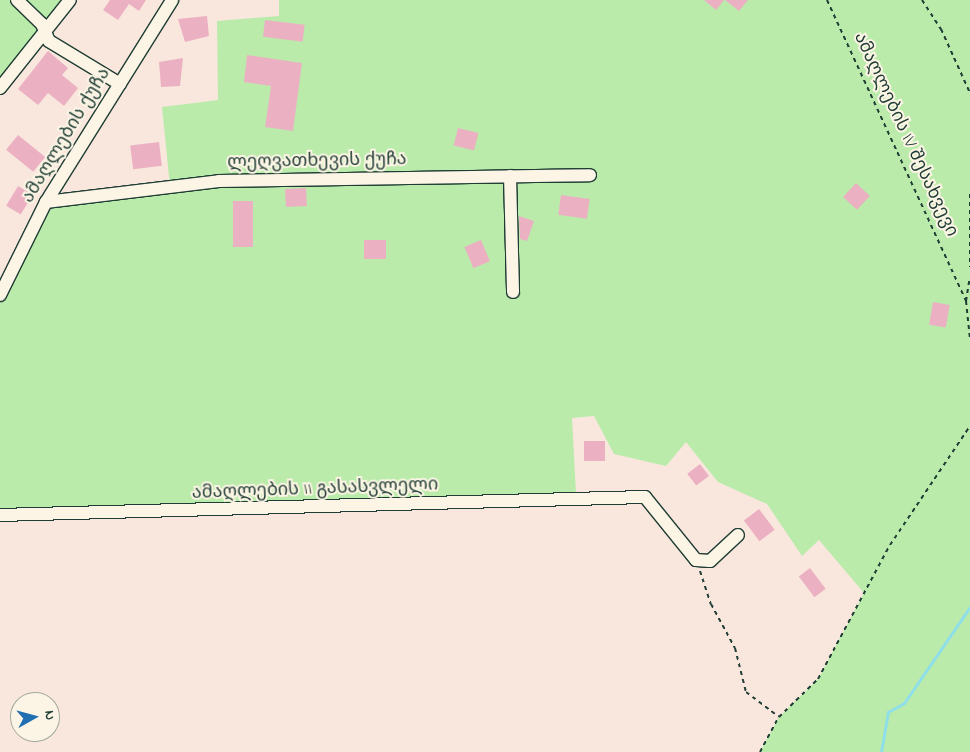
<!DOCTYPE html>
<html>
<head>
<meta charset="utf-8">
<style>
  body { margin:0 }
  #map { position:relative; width:970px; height:752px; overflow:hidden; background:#f9e7de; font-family:"Indie Flower","Noto Sans Georgian",sans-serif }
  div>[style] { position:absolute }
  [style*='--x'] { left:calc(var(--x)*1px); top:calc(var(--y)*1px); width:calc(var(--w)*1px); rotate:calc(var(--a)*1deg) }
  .green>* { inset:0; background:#baebab }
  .stream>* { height:3px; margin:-1.5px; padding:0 1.5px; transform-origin:1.5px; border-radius:1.5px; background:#8edfe9 }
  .building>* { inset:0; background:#ebb1c2; transform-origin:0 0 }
  .path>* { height:2px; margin-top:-1px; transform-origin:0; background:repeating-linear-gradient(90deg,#1f3d34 0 4px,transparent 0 8px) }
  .roads { filter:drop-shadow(1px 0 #1f3d34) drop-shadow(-1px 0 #1f3d34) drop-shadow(0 1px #1f3d34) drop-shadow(0 -1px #1f3d34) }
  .minor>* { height:12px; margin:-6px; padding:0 6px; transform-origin:6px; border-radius:6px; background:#fcf5e5 }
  span { translate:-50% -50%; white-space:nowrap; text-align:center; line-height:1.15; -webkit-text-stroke:4px #fcf5e5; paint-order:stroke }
  .street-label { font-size:18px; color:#1f3d34 }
  .north { position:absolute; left:10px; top:692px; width:50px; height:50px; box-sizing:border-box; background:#fcf5e5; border:1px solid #a4ab9e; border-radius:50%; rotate:83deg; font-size:14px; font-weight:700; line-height:20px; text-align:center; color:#1f3d34 }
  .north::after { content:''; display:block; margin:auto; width:18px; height:22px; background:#1f6fb2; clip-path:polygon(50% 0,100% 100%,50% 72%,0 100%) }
</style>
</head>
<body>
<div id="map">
  <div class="green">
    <i style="clip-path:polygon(0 0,70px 0,0 88px)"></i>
    <i style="clip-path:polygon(279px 0,970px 0,970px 752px,760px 752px,779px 717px,818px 679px,864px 593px,819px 540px,802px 556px,767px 504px,718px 482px,686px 442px,666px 466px,614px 454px,594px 416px,572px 418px,576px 494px,0 510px,0 295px,46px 202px,170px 187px,162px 107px,218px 100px,217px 21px,279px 16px)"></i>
  </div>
  <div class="stream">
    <i style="--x:881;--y:752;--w:41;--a:-80.1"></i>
    <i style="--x:888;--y:712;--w:18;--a:-29"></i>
    <i style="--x:904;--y:703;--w:116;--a:-55.5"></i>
  </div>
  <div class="building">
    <i style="clip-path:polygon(110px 0,146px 0,139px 11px,129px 4px,118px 20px,103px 10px)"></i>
    <i style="clip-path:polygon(704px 0,724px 0,716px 10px)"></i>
    <i style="clip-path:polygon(725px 0,748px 0,739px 11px)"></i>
    <i style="clip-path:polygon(207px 16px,209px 36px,185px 42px,178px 19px)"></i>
    <i style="left:265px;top:20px;width:40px;height:17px;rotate:7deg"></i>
    <i style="clip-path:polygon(48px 51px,68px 68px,62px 75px,78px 88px,64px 106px,48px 93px,38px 105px,18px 89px)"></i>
    <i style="clip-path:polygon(247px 55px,302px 63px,293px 131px,265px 127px,271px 86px,244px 82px)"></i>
    <i style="clip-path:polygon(183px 58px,180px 86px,161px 87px,159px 62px)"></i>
    <i style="left:458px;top:128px;width:21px;height:18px;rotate:14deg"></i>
    <i style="left:18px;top:135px;width:35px;height:19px;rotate:39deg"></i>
    <i style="left:159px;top:142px;width:24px;height:29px;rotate:83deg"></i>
    <i style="left:856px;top:183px;width:19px;height:19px;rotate:43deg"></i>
    <i style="left:18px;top:186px;width:17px;height:23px;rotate:31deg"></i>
    <i style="left:306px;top:188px;width:18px;height:21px;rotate:87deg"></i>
    <i style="left:561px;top:195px;width:29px;height:20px;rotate:8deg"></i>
    <i style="left:233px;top:201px;width:20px;height:46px"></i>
    <i style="clip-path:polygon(519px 216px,534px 221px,527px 241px,520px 239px)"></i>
    <i style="left:364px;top:240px;width:22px;height:19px"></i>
    <i style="left:481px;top:240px;width:23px;height:18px;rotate:67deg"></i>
    <i style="left:933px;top:302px;width:17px;height:23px;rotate:10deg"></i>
    <i style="left:584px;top:441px;width:21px;height:20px"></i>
    <i style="left:700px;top:464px;width:15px;height:16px;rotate:53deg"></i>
    <i style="left:759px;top:509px;width:26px;height:19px;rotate:53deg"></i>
    <i style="left:810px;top:568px;width:26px;height:14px;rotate:53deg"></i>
  </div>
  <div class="path">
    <i style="--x:827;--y:0;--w:332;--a:65.2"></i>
    <i style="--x:966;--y:301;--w:38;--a:84"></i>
    <i style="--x:922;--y:0;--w:35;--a:57"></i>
    <i style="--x:941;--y:29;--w:70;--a:65.6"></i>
    <i style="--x:970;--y:194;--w:73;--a:90"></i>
    <i style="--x:966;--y:301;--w:24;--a:-81"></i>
    <i style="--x:700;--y:571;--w:35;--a:72"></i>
    <i style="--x:711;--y:604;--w:50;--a:61.4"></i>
    <i style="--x:735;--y:648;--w:45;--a:76"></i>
    <i style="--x:746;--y:692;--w:41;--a:37.1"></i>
    <i style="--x:760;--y:752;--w:40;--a:-62"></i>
    <i style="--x:779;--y:717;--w:54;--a:-44.3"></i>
    <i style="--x:818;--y:679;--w:152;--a:-61.8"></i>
    <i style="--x:890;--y:545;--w:143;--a:-56.1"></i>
  </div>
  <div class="roads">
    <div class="minor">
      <i style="--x:17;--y:0;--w:35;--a:44"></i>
      <i style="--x:42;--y:24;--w:18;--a:68"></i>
      <i style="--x:49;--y:41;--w:83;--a:31.2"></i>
      <i style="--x:0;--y:88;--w:112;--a:-51.5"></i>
      <i style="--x:510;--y:176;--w:116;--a:88.5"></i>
      <i style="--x:46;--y:202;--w:174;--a:-6.9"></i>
      <i style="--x:219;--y:181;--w:371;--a:-0.9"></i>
      <i style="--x:0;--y:295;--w:104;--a:-63.7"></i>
      <i style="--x:46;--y:202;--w:238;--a:-58"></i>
      <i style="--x:0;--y:515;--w:645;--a:-1.6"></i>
      <i style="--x:645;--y:497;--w:81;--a:51"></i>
      <i style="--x:696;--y:560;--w:14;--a:4"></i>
      <i style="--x:710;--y:561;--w:38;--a:-43"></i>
    </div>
  </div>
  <div class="street-label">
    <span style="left:905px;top:135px;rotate:65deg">ამაღლების IV შესახვევი</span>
    <span style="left:67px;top:136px;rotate:-59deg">ამაღლების ქუჩა</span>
    <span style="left:317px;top:162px;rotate:-1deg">ლეღვათხევის ქუჩა</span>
    <span style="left:315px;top:490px;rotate:-2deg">ამაღლების II გასასვლელი</span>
  </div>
  <div class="north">N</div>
</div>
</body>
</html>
